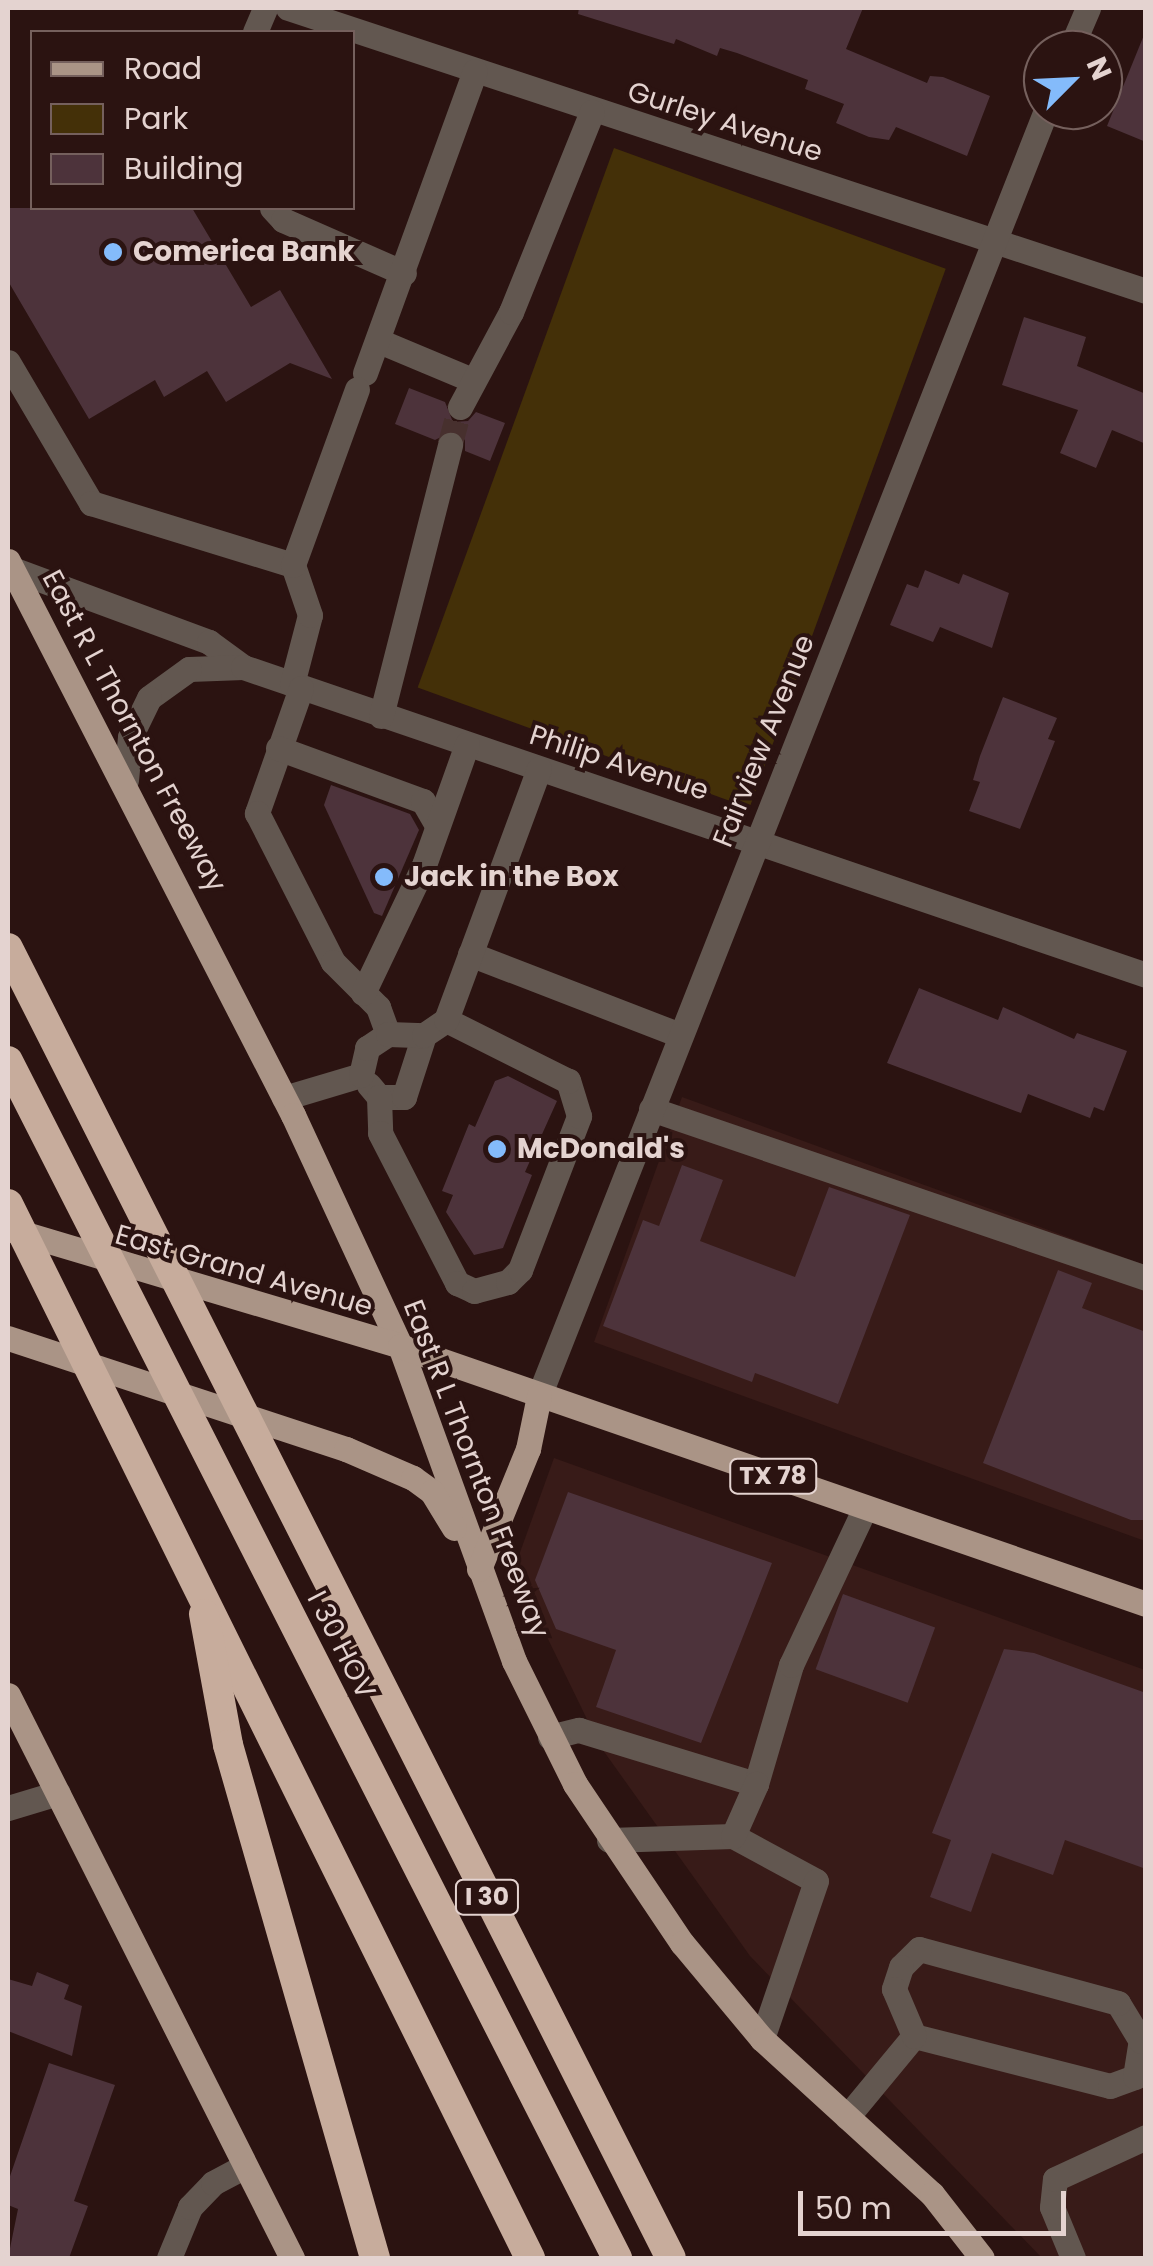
<!DOCTYPE html>
<html>
<head>
<meta charset="utf-8">
<style>
  body { margin:0 }
  #map { position:relative; width:1153px; height:2266px; overflow:hidden; background:#2b1311; font-family:Poppins,sans-serif }
  div>[style] { position:absolute }
  [style*='--x'] { left:calc(var(--x)*1px); top:calc(var(--y)*1px); width:calc(var(--w)*1px); rotate:calc(var(--a)*1deg) }
  .built>* { inset:0; background:#381b18 }
  .green>* { inset:0; background:#443008; transform-origin:0 0 }
  .building>* { inset:0; background:#4d333b; transform-origin:0 0 }
  .minor-tunnel>* { height:25px; margin-top:-12.5px; transform-origin:0; background:repeating-linear-gradient(90deg,#47302e 0 25px,transparent 0 37px) }
  .minor>* { height:25px; margin:-12.5px; padding:0 12.5px; transform-origin:12.5px; border-radius:12.5px; background:#625750 }
  .major>* { height:25px; margin:-12.5px; padding:0 12.5px; transform-origin:12.5px; border-radius:12.5px; background:#aa9486 }
  .highway>* { height:30px; margin:-15px; padding:0 15px; transform-origin:15px; border-radius:15px; background:#c7ac9c }
  .dots>* { width:28px; height:28px; translate:-50% -50%; box-sizing:border-box; border:5px solid #2b1311; border-radius:50% }
  span { translate:-50% -50%; white-space:nowrap; text-align:center; line-height:1.15; -webkit-text-stroke:8px #2b1311; paint-order:stroke }
  .shield-label span { padding:2px 8px; background:#2b1311; border:2px solid; border-radius:8px; -webkit-text-stroke-width:0 }
  .shield-label { font-size:25px; color:#e4d3d0; font-weight:700 }
  .street-label { font-size:28px; color:#e4d3d0 }
  .poi-label { font-size:28px; color:#e4d3d0; font-weight:700 }
  .left { translate:0 -50%; text-align:left }
  .frame { position:absolute; inset:0; border:10px solid #e4d3d0; pointer-events:none }
  .legend { position:absolute; left:30px; top:30px; width:325px; height:180px; box-sizing:border-box; background:#2b1311; border:2px solid #75605d; margin:0; padding:12px 18px; list-style:none; font-size:30px; color:#e4d3d0 }
  .legend li { display:flex; align-items:center; gap:20px; height:50px }
  .legend b { width:50px; border:2px solid #75605d }
  .north { position:absolute; left:1023px; top:30px; width:100px; height:100px; box-sizing:border-box; background:#2b1311; border:2px solid #75605d; border-radius:50%; rotate:66deg; font-size:28px; font-weight:700; line-height:40px; text-align:center; color:#e4d3d0 }
  .north::after { content:''; display:block; margin:auto; width:35px; height:45px; background:#84bbfb; clip-path:polygon(50% 0,100% 100%,50% 72%,0 100%) }
  .scale { position:absolute; left:798px; top:2191px; width:268px; height:45px; box-sizing:border-box; border:5px solid #e4d3d0; border-top:0; padding-left:12px; font-size:30px; line-height:35px; white-space:nowrap; color:#e4d3d0; -webkit-text-stroke:8px #2b1311; paint-order:stroke }
</style>
</head>
<body>
<div id="map">
  <div class="built">
    <i style="clip-path:polygon(682px 1097px,1145px 1265px,1145px 1541px,594px 1342px)"></i>
    <i style="clip-path:polygon(554px 1458px,1145px 1670px,1145px 2258px,1042px 2258px,750px 1956px,600px 1746px,514px 1569px)"></i>
  </div>
  <div class="green">
    <i style="left:614px;top:148px;width:353px;height:574px;rotate:20deg"></i>
  </div>
  <div class="building">
    <i style="clip-path:polygon(579px 8px,863px 8px,846px 49px,927px 83px,930px 76px,943px 77px,990px 96px,967px 156px,896px 127px,889px 140px,869px 137px,836px 123px,844px 104px,805px 89px,808px 80px,737px 53px,720px 48px,717px 56px,676px 39px,674px 44px,578px 14px)"></i>
    <i style="clip-path:polygon(1144px 35px,1146px 35px,1146px 142px,1107px 126px)"></i>
    <i style="clip-path:polygon(8px 208px,192px 208px,251px 307px,280px 290px,332px 379px,290px 363px,226px 402px,207px 371px,164px 397px,155px 380px,89px 419px,8px 281px)"></i>
    <i style="clip-path:polygon(1024px 317px,1086px 337px,1077px 366px,1146px 394px,1146px 444px,1112px 430px,1096px 468px,1060px 453px,1078px 410px,1002px 385px)"></i>
    <i style="clip-path:polygon(409px 388px,445px 402px,453px 422px,468px 421px,476px 412px,505px 423px,490px 461px,465px 451px,465px 440px,455px 430px,435px 440px,395px 424px)"></i>
    <i style="clip-path:polygon(925px 570px,959px 584px,963px 574px,1009px 593px,992px 648px,940px 627px,933px 642px,890px 625px,907px 584px,918px 588px)"></i>
    <i style="clip-path:polygon(1003px 697px,1057px 718px,1048px 739px,1055px 741px,1020px 829px,969px 811px,980px 782px,973px 780px,980px 756px)"></i>
    <i style="clip-path:polygon(331px 785px,410px 814px,419px 830px,382px 916px,374px 913px,324px 805px)"></i>
    <i style="clip-path:polygon(919px 988px,998px 1020px,1003px 1007px,1074px 1039px,1077px 1033px,1127px 1051px,1104px 1111px,1094px 1107px,1090px 1118px,1028px 1094px,1021px 1113px,887px 1063px)"></i>
    <i style="clip-path:polygon(508px 1076px,557px 1101px,525px 1172px,532px 1175px,503px 1248px,474px 1255px,446px 1212px,453px 1195px,442px 1191px,469px 1124px,475px 1127px,495px 1081px)"></i>
    <i style="clip-path:polygon(682px 1165px,723px 1180px,700px 1241px,795px 1277px,829px 1187px,910px 1215px,838px 1404px,755px 1373px,752px 1382px,603px 1326px,643px 1220px,659px 1226px)"></i>
    <i style="clip-path:polygon(1058px 1270px,1092px 1283px,1082px 1308px,1146px 1332px,1146px 1520px,1131px 1520px,983px 1463px)"></i>
    <i style="clip-path:polygon(568px 1492px,772px 1563px,701px 1743px,596px 1707px,616px 1650px,556px 1629px,535px 1580px)"></i>
    <i style="left:843px;top:1594px;width:98px;height:80px;rotate:20deg"></i>
    <i style="clip-path:polygon(1004px 1649px,1034px 1653px,1146px 1693px,1146px 1869px,1065px 1840px,1053px 1875px,992px 1853px,971px 1912px,930px 1897px,951px 1840px,932px 1833px)"></i>
    <i style="clip-path:polygon(37px 1972px,69px 1985px,64px 1999px,82px 2006px,72px 2056px,8px 2031px,8px 1979px,32px 1986px)"></i>
    <i style="clip-path:polygon(49px 2063px,115px 2085px,74px 2201px,88px 2206px,69px 2258px,8px 2258px,18px 2209px,8px 2205px,8px 2182px)"></i>
  </div>
  <div class="minor-tunnel">
    <i style="--x:450;--y:445;--w:39;--a:-75"></i>
  </div>
  <div class="minor">
    <i style="--x:288;--y:8;--w:903;--a:18.25"></i>
    <i style="--x:255;--y:32;--w:26;--a:-67"></i>
    <i style="--x:1070;--y:50;--w:46;--a:-66.8"></i>
    <i style="--x:272;--y:208;--w:16;--a:47"></i>
    <i style="--x:283;--y:220;--w:132;--a:23.7"></i>
    <i style="--x:379;--y:341;--w:99;--a:22.7"></i>
    <i style="--x:8;--y:362;--w:164;--a:59.5"></i>
    <i style="--x:91;--y:503;--w:211;--a:17.1"></i>
    <i style="--x:365;--y:373;--w:321;--a:-70"></i>
    <i style="--x:460;--y:407;--w:108;--a:-61.8"></i>
    <i style="--x:511;--y:312;--w:216;--a:-68"></i>
    <i style="--x:12;--y:569;--w:210;--a:20.3"></i>
    <i style="--x:209;--y:642;--w:42;--a:36.3"></i>
    <i style="--x:243;--y:667;--w:54;--a:177.9"></i>
    <i style="--x:189;--y:669;--w:49;--a:144.1"></i>
    <i style="--x:149;--y:698;--w:43;--a:116"></i>
    <i style="--x:130;--y:737;--w:43;--a:95.3"></i>
    <i style="--x:243;--y:667;--w:954;--a:18.83"></i>
    <i style="--x:292;--y:684;--w:71;--a:-75.4"></i>
    <i style="--x:310;--y:615;--w:53;--a:-108.8"></i>
    <i style="--x:293;--y:565;--w:187;--a:-70"></i>
    <i style="--x:301;--y:688;--w:133;--a:109.4"></i>
    <i style="--x:257;--y:813;--w:167;--a:63"></i>
    <i style="--x:333;--y:962;--w:64;--a:45"></i>
    <i style="--x:378;--y:1007;--w:29;--a:70"></i>
    <i style="--x:381;--y:716;--w:280;--a:-75.7"></i>
    <i style="--x:278;--y:748;--w:154;--a:20.1"></i>
    <i style="--x:423;--y:801;--w:28;--a:60"></i>
    <i style="--x:470;--y:954;--w:225;--a:21.1"></i>
    <i style="--x:363;--y:993;--w:142;--a:-64.5"></i>
    <i style="--x:424;--y:865;--w:128;--a:-70.4"></i>
    <i style="--x:369;--y:1085;--w:16;--a:50"></i>
    <i style="--x:379;--y:1097;--w:25;--a:0"></i>
    <i style="--x:404;--y:1097;--w:65;--a:-72.1"></i>
    <i style="--x:379;--y:1097;--w:36;--a:88"></i>
    <i style="--x:380;--y:1133;--w:169;--a:62.8"></i>
    <i style="--x:457;--y:1283;--w:19;--a:25"></i>
    <i style="--x:474;--y:1291;--w:35;--a:-15"></i>
    <i style="--x:508;--y:1282;--w:17;--a:-45"></i>
    <i style="--x:520;--y:1270;--w:165;--a:-69"></i>
    <i style="--x:579;--y:1116;--w:37;--a:-107"></i>
    <i style="--x:568;--y:1081;--w:136;--a:-153.4"></i>
    <i style="--x:284;--y:1098;--w:80;--a:-16.6"></i>
    <i style="--x:361;--y:1075;--w:28;--a:-77"></i>
    <i style="--x:367;--y:1048;--w:25;--a:-34"></i>
    <i style="--x:388;--y:1034;--w:36;--a:2"></i>
    <i style="--x:424;--y:1035;--w:27;--a:-34"></i>
    <i style="--x:446;--y:1020;--w:268;--a:-69.7"></i>
    <i style="--x:651;--y:1109;--w:523;--a:18.85"></i>
    <i style="--x:539;--y:1396;--w:1382;--a:-68.48"></i>
    <i style="--x:550;--y:1737;--w:30;--a:-14"></i>
    <i style="--x:579;--y:1730;--w:185;--a:17"></i>
    <i style="--x:756;--y:1784;--w:124;--a:-73.6"></i>
    <i style="--x:791;--y:1665;--w:174;--a:-64.8"></i>
    <i style="--x:8;--y:1808;--w:52;--a:-16.7"></i>
    <i style="--x:733;--y:1836;--w:94;--a:28.5"></i>
    <i style="--x:816;--y:1881;--w:167;--a:108.9"></i>
    <i style="--x:609;--y:1840;--w:124;--a:-1.8"></i>
    <i style="--x:733;--y:1836;--w:57;--a:-66.1"></i>
    <i style="--x:847;--y:2117;--w:105;--a:-50.4"></i>
    <i style="--x:914;--y:2036;--w:202;--a:14.3"></i>
    <i style="--x:1110;--y:2086;--w:27;--a:-20"></i>
    <i style="--x:1135;--y:2077;--w:36;--a:-81"></i>
    <i style="--x:1141;--y:2041;--w:44;--a:-121.2"></i>
    <i style="--x:1118;--y:2003;--w:206;--a:-164.8"></i>
    <i style="--x:919;--y:1949;--w:25;--a:135"></i>
    <i style="--x:901;--y:1967;--w:23;--a:108"></i>
    <i style="--x:894;--y:1989;--w:51;--a:66.9"></i>
    <i style="--x:169;--y:2258;--w:55;--a:-67.6"></i>
    <i style="--x:190;--y:2207;--w:33;--a:-46"></i>
    <i style="--x:213;--y:2183;--w:36;--a:-28"></i>
    <i style="--x:1073;--y:2258;--w:55;--a:-112.4"></i>
    <i style="--x:1052;--y:2207;--w:28;--a:-84"></i>
    <i style="--x:1055;--y:2179;--w:100;--a:-24.8"></i>
  </div>
  <div class="major">
    <i style="--x:8;--y:561;--w:623;--a:62.78"></i>
    <i style="--x:293;--y:1115;--w:255;--a:65.1"></i>
    <i style="--x:400;--y:1346;--w:335;--a:70.1"></i>
    <i style="--x:514;--y:1661;--w:137;--a:63.6"></i>
    <i style="--x:575;--y:1784;--w:192;--a:56.1"></i>
    <i style="--x:682;--y:1943;--w:125;--a:50.2"></i>
    <i style="--x:762;--y:2039;--w:230;--a:42.4"></i>
    <i style="--x:932;--y:2194;--w:81;--a:52"></i>
    <i style="--x:12;--y:1230;--w:405;--a:16.6"></i>
    <i style="--x:400;--y:1346;--w:789;--a:19.08"></i>
    <i style="--x:8;--y:1338;--w:356;--a:18.2"></i>
    <i style="--x:346;--y:1449;--w:73;--a:23.4"></i>
    <i style="--x:413;--y:1478;--w:24;--a:36"></i>
    <i style="--x:432;--y:1492;--w:42;--a:58.6"></i>
    <i style="--x:479;--y:1569;--w:130;--a:-67.8"></i>
    <i style="--x:528;--y:1449;--w:54;--a:-78.3"></i>
    <i style="--x:8;--y:1695;--w:631;--a:63.23"></i>
  </div>
  <div class="highway">
    <i style="--x:8;--y:948;--w:1468;--a:63.16"></i>
    <i style="--x:8;--y:1061;--w:1343;--a:63.03"></i>
    <i style="--x:8;--y:1204;--w:1176;--a:63.65"></i>
    <i style="--x:204;--y:1614;--w:133;--a:79.6"></i>
    <i style="--x:228;--y:1745;--w:534;--a:74.01"></i>
  </div>
  <div class="dots">
    <i style="left:113px;top:252px;background:#84bbfb"></i>
    <i style="left:384px;top:877px;background:#84bbfb"></i>
    <i style="left:497px;top:1149px;background:#84bbfb"></i>
  </div>
  <div class="shield-label">
    <span style="left:773px;top:1476px">TX 78</span>
    <span style="left:487px;top:1897px">I 30</span>
  </div>
  <div class="street-label">
    <span style="left:725px;top:122px;rotate:18deg">Gurley Avenue</span>
    <span style="left:134px;top:731px;rotate:62deg">East R L Thornton Freeway</span>
    <span style="left:764px;top:741px;rotate:-68deg">Fairview Avenue</span>
    <span style="left:619px;top:763px;rotate:18deg">Philip Avenue</span>
    <span style="left:244px;top:1271px;rotate:16deg">East Grand Avenue</span>
    <span style="left:476px;top:1469px;rotate:69deg">East R L Thornton Freeway</span>
    <span style="left:341px;top:1645px;rotate:63deg">I 30 HOV</span>
  </div>
  <div class="poi-label">
    <span class="left" style="left:133px;top:252px">Comerica Bank</span>
    <span class="left" style="left:404px;top:877px">Jack in the Box</span>
    <span class="left" style="left:517px;top:1149px">McDonald's</span>
  </div>
  <div class="frame"></div>
  <ul class="legend">
  <li><b style="height:12px;background:#aa9486"></b>Road</li>
  <li><b style="height:28px;background:#443008"></b>Park</li>
  <li><b style="height:28px;background:#4d333b"></b>Building</li>
  </ul>
  <div class="north">N</div>
  <div class="scale">50 m</div>
</div>
</body>
</html>
